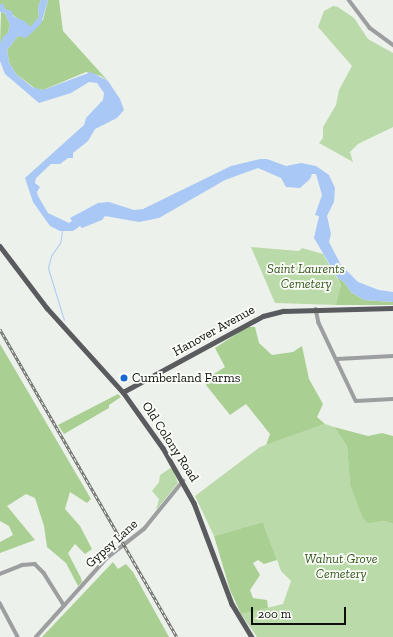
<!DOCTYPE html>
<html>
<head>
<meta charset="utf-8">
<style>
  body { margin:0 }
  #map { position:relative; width:393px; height:637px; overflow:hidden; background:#edf1eb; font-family:"Zilla Slab",serif }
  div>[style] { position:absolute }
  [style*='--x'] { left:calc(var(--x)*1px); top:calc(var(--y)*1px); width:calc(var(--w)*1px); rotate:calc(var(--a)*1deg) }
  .green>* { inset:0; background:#bbdaa9 }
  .forest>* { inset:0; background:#aacf93 }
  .water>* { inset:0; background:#a9c8f5 }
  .stream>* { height:1px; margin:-0.5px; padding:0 0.5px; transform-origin:0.5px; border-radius:0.5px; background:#a9c8f5 }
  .minor>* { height:3.5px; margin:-1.75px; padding:0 1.75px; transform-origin:1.75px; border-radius:1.75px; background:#9c9ea0 }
  .major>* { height:4.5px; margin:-2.25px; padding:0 2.25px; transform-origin:2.25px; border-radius:2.25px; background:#595b5f }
  .rail>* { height:2.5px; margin-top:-1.25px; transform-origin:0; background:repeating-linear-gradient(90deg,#fbfef9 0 3px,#696b67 0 6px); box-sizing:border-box; border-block:1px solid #696b67 }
  .dots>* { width:11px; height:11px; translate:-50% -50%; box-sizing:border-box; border:2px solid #fbfef9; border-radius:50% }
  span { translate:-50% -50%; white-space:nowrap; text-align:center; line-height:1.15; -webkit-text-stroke:3.5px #fbfef9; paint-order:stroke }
  .park-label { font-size:13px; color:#325518; font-style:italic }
  .street-label { font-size:13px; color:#0e0f0d }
  .poi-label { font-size:13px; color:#0e0f0d }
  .left { translate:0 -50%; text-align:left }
  .scale { position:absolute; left:251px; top:607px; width:95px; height:18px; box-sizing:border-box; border:2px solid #0e0f0d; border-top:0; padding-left:5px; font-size:12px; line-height:14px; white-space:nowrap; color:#0e0f0d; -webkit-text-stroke:3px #fbfef9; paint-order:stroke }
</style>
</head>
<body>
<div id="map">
  <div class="green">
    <i style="clip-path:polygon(333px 6px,338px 7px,354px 18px,368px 39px,393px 53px,393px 127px,358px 144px,350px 152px,353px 162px,319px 143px,323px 138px,323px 127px,336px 105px,339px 90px,352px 66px,318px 27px,324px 11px)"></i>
    <i style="clip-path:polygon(251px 247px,299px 251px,302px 248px,323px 254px,341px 285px,337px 305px,275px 303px)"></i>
    <i style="clip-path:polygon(325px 424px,334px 427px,347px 446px,350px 485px,357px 501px,377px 522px,385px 521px,393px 524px,393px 637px,257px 637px,241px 614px,283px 604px,291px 581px,281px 571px,263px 522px,214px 536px,195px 496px,260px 447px)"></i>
    <i style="clip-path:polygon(172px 467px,178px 483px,156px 510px,159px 499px,152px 491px,159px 482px,160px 475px)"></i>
  </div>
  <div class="forest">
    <i style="clip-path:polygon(0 0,41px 0,38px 7px,39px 17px,30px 28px,0 5px)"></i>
    <i style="clip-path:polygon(48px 0,59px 0,63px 31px,108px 81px,101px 76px,86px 72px,43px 90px,36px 89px,16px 74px,9px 62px,7px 50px,18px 36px,43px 20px)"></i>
    <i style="clip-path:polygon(1px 12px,5px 13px,10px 25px,8px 33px,0 44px)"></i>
    <i style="clip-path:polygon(337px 277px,344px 282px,351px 292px,364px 300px,393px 302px,393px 305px,336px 305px,341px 285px)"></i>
    <i style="clip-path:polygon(247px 327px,255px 327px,259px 343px,272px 355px,293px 352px,302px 346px,309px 379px,323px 404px,317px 417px,325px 424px,266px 445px,270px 434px,246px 404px,230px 415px,206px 385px,209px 377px,225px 367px,215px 348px)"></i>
    <i style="clip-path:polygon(0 344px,91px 499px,87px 503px,70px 492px,65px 509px,80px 526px,92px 549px,85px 554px,75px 544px,68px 553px,81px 578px,82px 582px,78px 586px,66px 563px,47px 547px,44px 526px,35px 498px,26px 494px,7px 506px,35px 540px,0 553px,0 542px,13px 535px,9px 526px,0 521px)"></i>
    <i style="clip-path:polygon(118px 394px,121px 397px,109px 405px,109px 408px,64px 434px,58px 425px)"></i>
    <i style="clip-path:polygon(334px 427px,368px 436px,382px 433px,393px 436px,393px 524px,385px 521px,368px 523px,363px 518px,350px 485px,347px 446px)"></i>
    <i style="clip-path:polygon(263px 522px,277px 560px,264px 564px,258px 560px,253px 563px,260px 575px,250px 590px,253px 598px,267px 600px,268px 608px,241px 614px,230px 590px,214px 536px)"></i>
    <i style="clip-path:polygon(113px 562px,118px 569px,126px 564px,133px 572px,169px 637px,42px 637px)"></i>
  </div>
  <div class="water">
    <i style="clip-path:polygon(41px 0,48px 0,41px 24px,26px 38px,18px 36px,7px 50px,9px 62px,16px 74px,32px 87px,43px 90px,91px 72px,108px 81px,120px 99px,124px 110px,117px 118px,95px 129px,88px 141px,73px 153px,73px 158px,68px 158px,60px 164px,51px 164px,36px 178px,35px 183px,40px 187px,37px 192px,38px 196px,48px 213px,69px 223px,72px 221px,70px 218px,98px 203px,109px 202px,134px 210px,143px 209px,231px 166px,260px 159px,267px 159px,286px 166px,301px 163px,316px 166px,329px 175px,335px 188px,334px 202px,327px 216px,331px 234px,329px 242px,341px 265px,358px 282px,379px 290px,393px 292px,393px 302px,364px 300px,351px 292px,344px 282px,337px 277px,314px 238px,319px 216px,315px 215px,322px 195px,316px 174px,312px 174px,310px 179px,300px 188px,286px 187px,281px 178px,258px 168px,225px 180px,159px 218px,139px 222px,105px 216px,102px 220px,82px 228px,80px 226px,73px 231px,60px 231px,50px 226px,33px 202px,25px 178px,84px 125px,86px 118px,103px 100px,104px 93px,97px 83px,89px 82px,71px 93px,39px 103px,5px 74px,0 61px,0 44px,3px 37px,8px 33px,10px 25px,5px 13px,0 12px,0 5px,3px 3px,5px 9px,12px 11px,13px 16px,26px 22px,30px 27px,39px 17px,38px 7px)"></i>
  </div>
  <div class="stream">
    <i style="--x:62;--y:231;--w:12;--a:99"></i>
    <i style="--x:60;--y:243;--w:16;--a:125"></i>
    <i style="--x:51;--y:256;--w:12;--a:104"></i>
    <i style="--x:48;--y:268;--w:54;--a:72.9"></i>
  </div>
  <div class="minor">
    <i style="--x:349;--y:0;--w:35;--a:53"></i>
    <i style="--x:370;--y:28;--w:29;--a:36"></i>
    <i style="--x:316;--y:309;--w:14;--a:78"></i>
    <i style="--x:319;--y:323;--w:86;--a:64.6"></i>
    <i style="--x:356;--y:401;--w:37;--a:-3"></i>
    <i style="--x:337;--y:359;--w:56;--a:-3.1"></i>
    <i style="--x:0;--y:574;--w:24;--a:-22"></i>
    <i style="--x:22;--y:565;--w:13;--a:-4"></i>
    <i style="--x:35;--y:564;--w:13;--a:45"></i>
    <i style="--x:44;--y:573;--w:38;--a:58"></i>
    <i style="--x:0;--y:603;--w:38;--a:62"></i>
    <i style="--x:36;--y:637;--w:106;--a:-48.1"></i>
    <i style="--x:107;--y:558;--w:47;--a:-38.1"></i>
    <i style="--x:144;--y:529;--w:62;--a:-50.9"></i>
  </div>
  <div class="major">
    <i style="--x:0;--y:246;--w:78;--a:52.8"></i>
    <i style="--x:47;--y:308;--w:113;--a:47.9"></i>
    <i style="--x:123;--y:392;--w:69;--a:54.5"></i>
    <i style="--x:163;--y:448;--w:63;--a:60.6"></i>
    <i style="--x:194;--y:503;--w:108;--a:69.4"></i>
    <i style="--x:232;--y:604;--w:39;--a:59"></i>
    <i style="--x:123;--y:392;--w:159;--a:-28.5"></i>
    <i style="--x:263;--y:316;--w:21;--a:-14"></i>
    <i style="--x:283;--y:311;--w:110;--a:-1.6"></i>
  </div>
  <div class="rail">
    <i style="--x:0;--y:329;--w:355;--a:60.1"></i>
  </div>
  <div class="dots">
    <i style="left:124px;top:378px;background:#1768d2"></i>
  </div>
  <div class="park-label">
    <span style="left:306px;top:277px">Saint Laurents<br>Cemetery</span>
    <span style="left:341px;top:567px">Walnut Grove<br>Cemetery</span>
  </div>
  <div class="street-label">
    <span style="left:214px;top:331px;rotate:-29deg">Hanover Avenue</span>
    <span style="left:170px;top:442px;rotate:57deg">Old Colony Road</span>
    <span style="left:112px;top:544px;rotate:-42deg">Gypsy Lane</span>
  </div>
  <div class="poi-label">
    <span class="left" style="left:132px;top:378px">Cumberland Farms</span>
  </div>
  <div class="scale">200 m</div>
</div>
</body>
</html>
